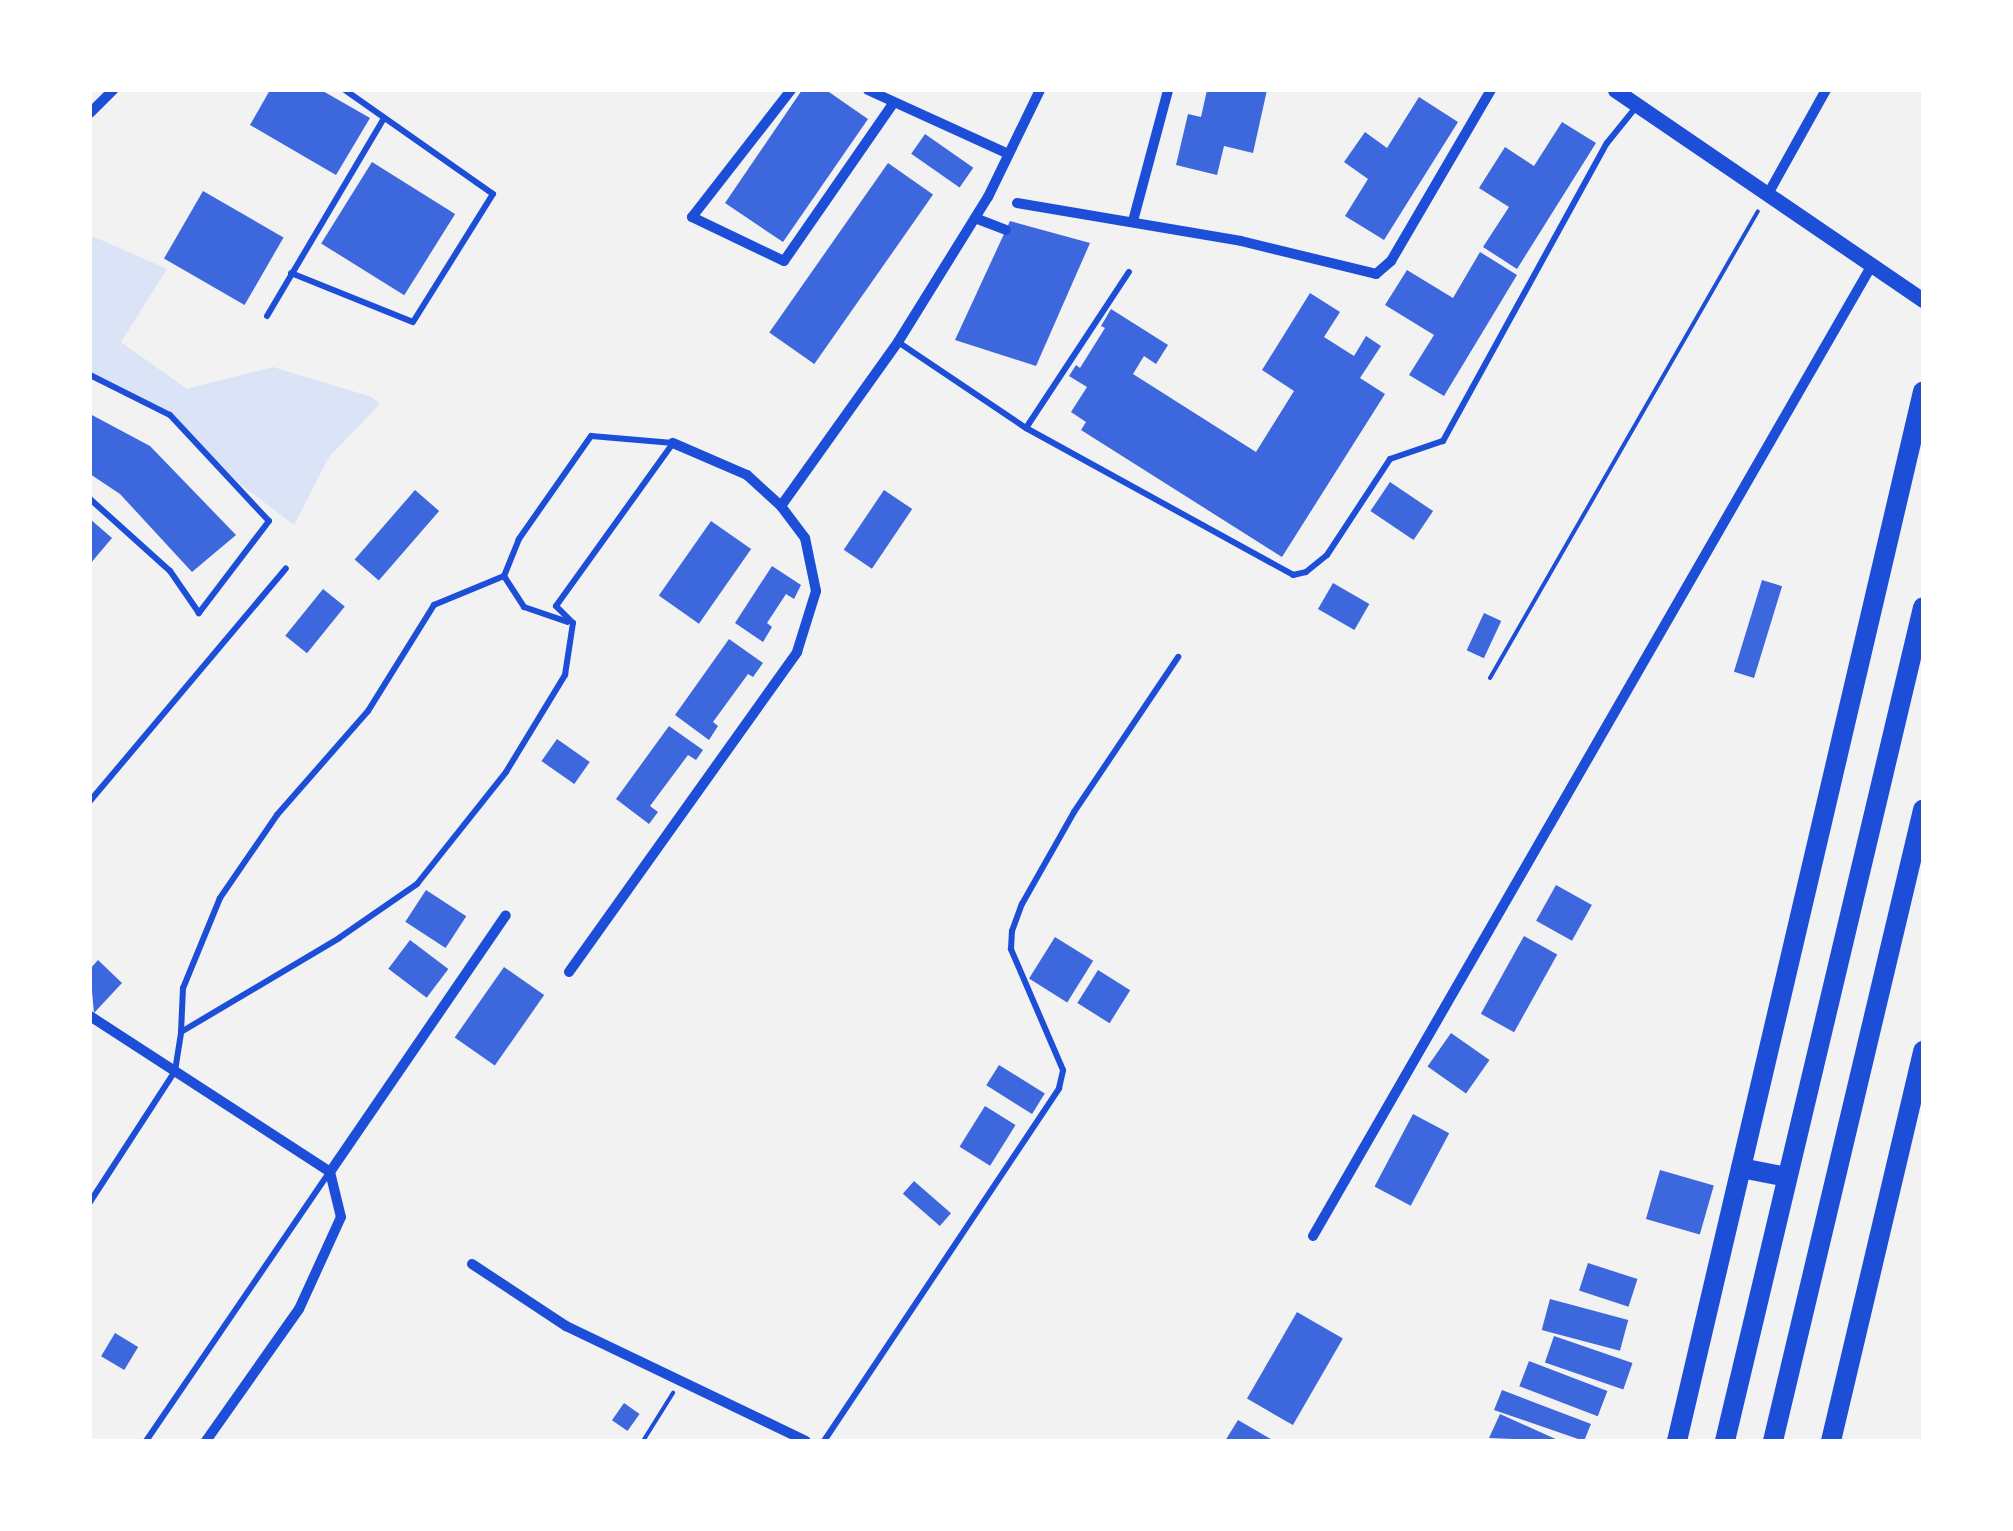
<!DOCTYPE html>
<html>
<head>
<meta charset="utf-8">
<style>
  body { margin:0 }
  #map { position:relative; width:2013px; height:1531px; overflow:hidden; background:#f2f2f2; font-family:Signika,sans-serif }
  div>[style] { position:absolute }
  [style*='--x'] { left:calc(var(--x)*1px); top:calc(var(--y)*1px); width:calc(var(--w)*1px); rotate:calc(var(--a)*1deg) }
  .green>* { inset:0; background:#dbe4f7 }
  .building>* { inset:0; background:#3d67dc; transform-origin:0 0 }
  .path>* { height:4px; margin:-2px; padding:0 2px; transform-origin:2px; border-radius:2px; background:#1d4ed8 }
  .service>* { height:6px; margin:-3px; padding:0 3px; transform-origin:3px; border-radius:3px; background:#1d4ed8 }
  .minor>* { height:10px; margin:-5px; padding:0 5px; transform-origin:5px; border-radius:5px; background:#1d4ed8 }
  .tertiary>* { height:15px; margin:-7.5px; padding:0 7.5px; transform-origin:7.5px; border-radius:7.5px; background:#1d4ed8 }
  .primary>* { height:20px; margin:-10px; padding:0 10px; transform-origin:10px; border-radius:10px; background:#1d4ed8 }
  .trunk>* { height:20px; margin:-10px; padding:0 10px; transform-origin:10px; border-radius:10px; background:#1d4ed8 }
  span { translate:-50% -50%; white-space:nowrap; text-align:center; line-height:1.15; -webkit-text-stroke:8px #fff; paint-order:stroke }
  .frame { position:absolute; inset:0; border:92px solid #fff; pointer-events:none }
</style>
</head>
<body>
<div id="map">
  <div class="green">
    <i style="clip-path:polygon(90px 235px,167px 269px,121px 342px,187px 389px,273px 367px,372px 397px,380px 404px,329px 457px,294px 525px,240px 484px,170px 415px,90px 374px)"></i>
  </div>
  <div class="building">
    <i style="clip-path:polygon(270px 90px,321px 90px,370px 118px,336px 175px,250px 125px)"></i>
    <i style="clip-path:polygon(802px 90px,826px 90px,868px 119px,783px 242px,725px 203px)"></i>
    <i style="clip-path:polygon(1207px 90px,1267px 90px,1253px 153px,1224px 146px,1217px 175px,1176px 165px,1188px 114px,1201px 117px)"></i>
    <i style="clip-path:polygon(1419px 97px,1458px 122px,1384px 240px,1345px 216px,1368px 179px,1344px 162px,1365px 132px,1387px 148px)"></i>
    <i style="clip-path:polygon(1562px 122px,1596px 143px,1517px 269px,1483px 247px,1509px 207px,1479px 188px,1505px 147px,1534px 166px)"></i>
    <i style="left:925px;top:134px;width:59px;height:24px;rotate:35deg"></i>
    <i style="left:372px;top:162px;width:98px;height:96px;rotate:32deg"></i>
    <i style="left:888px;top:163px;width:55px;height:207px;rotate:35deg"></i>
    <i style="left:203px;top:191px;width:93px;height:78px;rotate:30deg"></i>
    <i style="clip-path:polygon(1010px 221px,1090px 243px,1036px 366px,955px 340px)"></i>
    <i style="clip-path:polygon(1480px 252px,1517px 275px,1444px 396px,1409px 375px,1434px 335px,1385px 305px,1407px 270px,1453px 298px)"></i>
    <i style="clip-path:polygon(1310px 293px,1340px 312px,1324px 337px,1354px 356px,1366px 336px,1381px 346px,1360px 378px,1385px 394px,1282px 557px,1081px 430px,1086px 422px,1071px 412px,1087px 387px,1069px 376px,1076px 365px,1080px 368px,1105px 328px,1101px 326px,1111px 309px,1168px 345px,1156px 364px,1144px 356px,1133px 374px,1256px 452px,1294px 391px,1262px 370px)"></i>
    <i style="clip-path:polygon(90px 414px,150px 446px,236px 535px,192px 572px,120px 494px,90px 474px)"></i>
    <i style="left:1390px;top:482px;width:52px;height:35px;rotate:34deg"></i>
    <i style="left:415px;top:490px;width:32px;height:92px;rotate:41deg"></i>
    <i style="left:884px;top:490px;width:34px;height:72px;rotate:34deg"></i>
    <i style="clip-path:polygon(90px 519px,112px 538px,90px 564px)"></i>
    <i style="left:711px;top:521px;width:49px;height:91px;rotate:35deg"></i>
    <i style="clip-path:polygon(772px 566px,801px 585px,794px 599px,786px 594px,767px 623px,772px 627px,763px 642px,735px 623px)"></i>
    <i style="left:1762px;top:580px;width:21px;height:96px;rotate:17deg"></i>
    <i style="left:1333px;top:583px;width:42px;height:30px;rotate:30deg"></i>
    <i style="left:323px;top:589px;width:28px;height:60px;rotate:39deg"></i>
    <i style="left:1484px;top:613px;width:19px;height:41px;rotate:25deg"></i>
    <i style="clip-path:polygon(729px 639px,763px 663px,753px 677px,748px 674px,713px 722px,718px 726px,709px 740px,675px 715px)"></i>
    <i style="clip-path:polygon(669px 726px,703px 750px,696px 760px,688px 755px,650px 806px,658px 812px,649px 824px,616px 799px)"></i>
    <i style="left:557px;top:739px;width:40px;height:27px;rotate:35deg"></i>
    <i style="left:1556px;top:885px;width:41px;height:41px;rotate:29deg"></i>
    <i style="left:426px;top:890px;width:48px;height:38px;rotate:33deg"></i>
    <i style="left:1524px;top:936px;width:38px;height:89px;rotate:29deg"></i>
    <i style="left:1055px;top:937px;width:45px;height:49px;rotate:32deg"></i>
    <i style="left:410px;top:940px;width:48px;height:36px;rotate:37deg"></i>
    <i style="clip-path:polygon(98px 960px,122px 983px,94px 1013px,90px 969px)"></i>
    <i style="left:504px;top:967px;width:49px;height:86px;rotate:35deg"></i>
    <i style="left:1098px;top:970px;width:38px;height:39px;rotate:32deg"></i>
    <i style="left:1451px;top:1033px;width:47px;height:41px;rotate:35deg"></i>
    <i style="left:999px;top:1065px;width:54px;height:24px;rotate:32deg"></i>
    <i style="left:985px;top:1106px;width:36px;height:48px;rotate:32deg"></i>
    <i style="left:1413px;top:1114px;width:41px;height:82px;rotate:28deg"></i>
    <i style="left:1660px;top:1170px;width:56px;height:51px;rotate:16deg"></i>
    <i style="left:914px;top:1181px;width:49px;height:17px;rotate:41deg"></i>
    <i style="left:1588px;top:1263px;width:52px;height:29px;rotate:18deg"></i>
    <i style="left:1550px;top:1299px;width:81px;height:32px;rotate:15deg"></i>
    <i style="left:1297px;top:1312px;width:53px;height:100px;rotate:30deg"></i>
    <i style="left:115px;top:1333px;width:27px;height:27px;rotate:31deg"></i>
    <i style="left:1554px;top:1336px;width:83px;height:28px;rotate:19deg"></i>
    <i style="left:1529px;top:1361px;width:84px;height:27px;rotate:21deg"></i>
    <i style="clip-path:polygon(1502px 1390px,1591px 1424px,1584px 1441px,1494px 1410px)"></i>
    <i style="left:624px;top:1403px;width:19px;height:21px;rotate:35deg"></i>
    <i style="clip-path:polygon(1500px 1414px,1560px 1441px,1489px 1438px)"></i>
    <i style="clip-path:polygon(1238px 1420px,1274px 1441px,1225px 1441px)"></i>
  </div>
  <div class="path">
    <i style="--x:1490;--y:678;--w:538;--a:-60.15"></i>
    <i style="--x:643;--y:1441;--w:57;--a:-58"></i>
  </div>
  <div class="service">
    <i style="--x:291;--y:273;--w:131;--a:21.9"></i>
    <i style="--x:413;--y:322;--w:151;--a:-58"></i>
    <i style="--x:493;--y:194;--w:181;--a:-144.9"></i>
    <i style="--x:267;--y:316;--w:230;--a:-59.4"></i>
    <i style="--x:898;--y:342;--w:154;--a:33.9"></i>
    <i style="--x:1026;--y:428;--w:305;--a:28.8"></i>
    <i style="--x:1293;--y:575;--w:13;--a:-13"></i>
    <i style="--x:1306;--y:572;--w:27;--a:-39"></i>
    <i style="--x:1327;--y:555;--w:115;--a:-56.7"></i>
    <i style="--x:1390;--y:459;--w:56;--a:-18.8"></i>
    <i style="--x:1443;--y:441;--w:340;--a:-61.2"></i>
    <i style="--x:1607;--y:143;--w:48;--a:-51"></i>
    <i style="--x:90;--y:375;--w:89;--a:26.6"></i>
    <i style="--x:170;--y:415;--w:145;--a:47"></i>
    <i style="--x:269;--y:521;--w:116;--a:127.3"></i>
    <i style="--x:199;--y:613;--w:51;--a:-124.6"></i>
    <i style="--x:170;--y:571;--w:108;--a:-138"></i>
    <i style="--x:1026;--y:428;--w:187;--a:-56.6"></i>
    <i style="--x:504;--y:576;--w:37;--a:57"></i>
    <i style="--x:524;--y:607;--w:46;--a:18.8"></i>
    <i style="--x:90;--y:801;--w:304;--a:-49.9"></i>
    <i style="--x:90;--y:1202;--w:156;--a:-57"></i>
    <i style="--x:175;--y:1071;--w:39;--a:-81"></i>
    <i style="--x:181;--y:1032;--w:184;--a:-30.7"></i>
    <i style="--x:339;--y:938;--w:95;--a:-34.7"></i>
    <i style="--x:417;--y:884;--w:143;--a:-51.5"></i>
    <i style="--x:506;--y:772;--w:114;--a:-58.7"></i>
    <i style="--x:565;--y:675;--w:53;--a:-81.3"></i>
    <i style="--x:573;--y:623;--w:24;--a:-135"></i>
    <i style="--x:556;--y:606;--w:201;--a:-54.3"></i>
    <i style="--x:673;--y:443;--w:82;--a:-175.1"></i>
    <i style="--x:591;--y:436;--w:126;--a:125"></i>
    <i style="--x:519;--y:539;--w:40;--a:112"></i>
    <i style="--x:504;--y:576;--w:76;--a:157.5"></i>
    <i style="--x:434;--y:605;--w:125;--a:121.9"></i>
    <i style="--x:368;--y:711;--w:138;--a:131.2"></i>
    <i style="--x:277;--y:815;--w:101;--a:124.5"></i>
    <i style="--x:220;--y:898;--w:97;--a:112.3"></i>
    <i style="--x:183;--y:988;--w:44;--a:92.6"></i>
    <i style="--x:146;--y:1441;--w:325;--a:-55.7"></i>
    <i style="--x:824;--y:1441;--w:424;--a:-56.3"></i>
    <i style="--x:1059;--y:1088;--w:18;--a:-77"></i>
    <i style="--x:1063;--y:1070;--w:132;--a:-113.3"></i>
    <i style="--x:1011;--y:949;--w:18;--a:-87"></i>
    <i style="--x:1012;--y:931;--w:29;--a:-70"></i>
    <i style="--x:1022;--y:904;--w:106;--a:-60.5"></i>
    <i style="--x:1074;--y:812;--w:187;--a:-56.1"></i>
  </div>
  <div class="minor">
    <i style="--x:791;--y:90;--w:161;--a:127.9"></i>
    <i style="--x:692;--y:217;--w:102;--a:25.6"></i>
    <i style="--x:784;--y:261;--w:193;--a:-55.3"></i>
    <i style="--x:868;--y:90;--w:152;--a:24.5"></i>
    <i style="--x:90;--y:113;--w:33;--a:-45"></i>
    <i style="--x:1768;--y:194;--w:119;--a:-60.9"></i>
    <i style="--x:1017;--y:203;--w:227;--a:9.6"></i>
    <i style="--x:1241;--y:241;--w:139;--a:13.7"></i>
    <i style="--x:1376;--y:274;--w:20;--a:-41"></i>
    <i style="--x:1391;--y:261;--w:198;--a:-59.7"></i>
    <i style="--x:975;--y:218;--w:33;--a:21"></i>
    <i style="--x:1133;--y:221;--w:136;--a:-75"></i>
    <i style="--x:781;--y:506;--w:201;--a:-54.5"></i>
    <i style="--x:898;--y:342;--w:171;--a:-58.2"></i>
    <i style="--x:988;--y:197;--w:119;--a:-64.1"></i>
    <i style="--x:569;--y:972;--w:393;--a:-54.5"></i>
    <i style="--x:797;--y:652;--w:64;--a:-72.7"></i>
    <i style="--x:816;--y:591;--w:54;--a:-101.7"></i>
    <i style="--x:805;--y:538;--w:40;--a:-127"></i>
    <i style="--x:781;--y:506;--w:46;--a:-137.6"></i>
    <i style="--x:747;--y:475;--w:81;--a:-156.6"></i>
    <i style="--x:90;--y:1016;--w:286;--a:33"></i>
    <i style="--x:330;--y:1172;--w:46;--a:76.3"></i>
    <i style="--x:341;--y:1217;--w:101;--a:114.5"></i>
    <i style="--x:299;--y:1309;--w:161;--a:125.2"></i>
    <i style="--x:330;--y:1172;--w:311;--a:-55.6"></i>
    <i style="--x:1313;--y:1236;--w:1120;--a:-60.07"></i>
    <i style="--x:472;--y:1264;--w:113;--a:33.4"></i>
    <i style="--x:566;--y:1326;--w:266;--a:25.6"></i>
  </div>
  <div class="tertiary">
    <i style="--x:1615;--y:90;--w:373;--a:34.3"></i>
  </div>
  <div class="primary">
    <i style="--x:1677;--y:1441;--w:1078;--a:-76.81"></i>
    <i style="--x:1831;--y:1441;--w:401;--a:-76.7"></i>
  </div>
  <div class="trunk">
    <i style="--x:1741;--y:1168;--w:47;--a:11.1"></i>
    <i style="--x:1725;--y:1441;--w:857;--a:-76.64"></i>
    <i style="--x:1773;--y:1441;--w:649;--a:-76.63"></i>
  </div>
  <div class="frame"></div>
</div>
</body>
</html>
